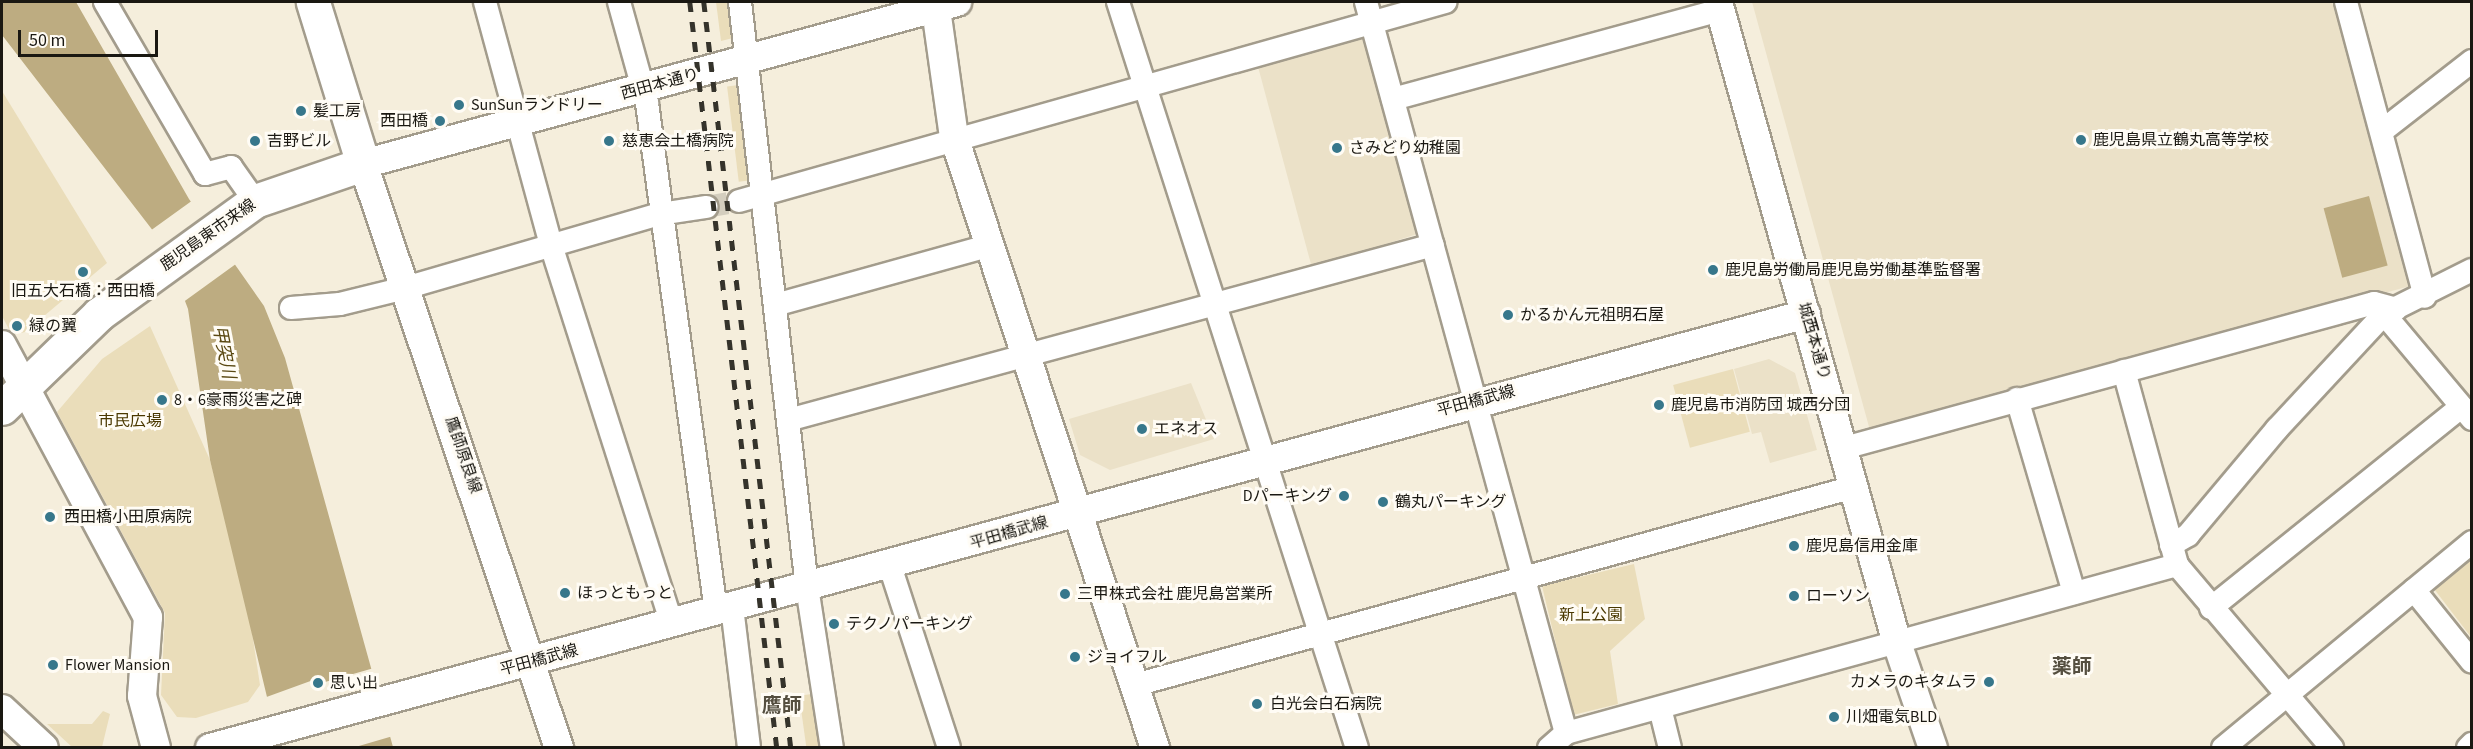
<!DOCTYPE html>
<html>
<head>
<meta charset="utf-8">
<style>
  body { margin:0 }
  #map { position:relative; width:2473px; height:749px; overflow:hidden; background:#f5eedc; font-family:"Source Sans 3","Noto Sans JP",sans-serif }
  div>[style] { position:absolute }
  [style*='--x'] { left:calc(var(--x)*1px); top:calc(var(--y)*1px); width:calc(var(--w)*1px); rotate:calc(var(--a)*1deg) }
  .built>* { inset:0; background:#ebe1c8 }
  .green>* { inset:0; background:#eaddba; transform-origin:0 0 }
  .water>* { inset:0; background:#bdac81; transform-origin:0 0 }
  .pier>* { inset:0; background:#f5eedc }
  .minor-tunnel>* { height:22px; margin-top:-11px; transform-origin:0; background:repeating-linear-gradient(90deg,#d4cebe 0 22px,transparent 0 33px) }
  .roads { filter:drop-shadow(2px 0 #a39c8c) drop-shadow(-2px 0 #a39c8c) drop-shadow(0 2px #a39c8c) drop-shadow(0 -2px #a39c8c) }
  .minor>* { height:22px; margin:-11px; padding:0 11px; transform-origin:11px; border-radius:11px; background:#fff }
  .tertiary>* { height:28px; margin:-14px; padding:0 14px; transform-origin:14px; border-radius:14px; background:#fff }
  .primary>* { height:33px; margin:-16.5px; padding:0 16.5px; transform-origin:16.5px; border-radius:16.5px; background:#fff }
  .rail>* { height:4.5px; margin-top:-2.25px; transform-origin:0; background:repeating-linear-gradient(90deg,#35332b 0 10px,transparent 0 20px) }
  .dots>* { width:16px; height:16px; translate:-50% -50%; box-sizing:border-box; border:3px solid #fffcf5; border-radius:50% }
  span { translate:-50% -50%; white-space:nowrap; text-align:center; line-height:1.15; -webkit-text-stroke:6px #fffcf5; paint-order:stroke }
  .street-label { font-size:16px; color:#1a1812 }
  .poi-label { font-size:16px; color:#1a1812 }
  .left { translate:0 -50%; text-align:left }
  .right { translate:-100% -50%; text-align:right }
  .park-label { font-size:16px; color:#4a3800 }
  .water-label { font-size:18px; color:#5a4812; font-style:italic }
  .quarter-label { font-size:20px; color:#554f40; font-weight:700 }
  .frame { position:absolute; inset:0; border:3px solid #1a1812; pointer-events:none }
  .scale { position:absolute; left:18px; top:30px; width:140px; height:27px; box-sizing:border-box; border:3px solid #1a1812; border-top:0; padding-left:8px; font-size:18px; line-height:21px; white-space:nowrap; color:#1a1812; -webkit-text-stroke:4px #fffcf5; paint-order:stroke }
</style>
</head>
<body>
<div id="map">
  <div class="built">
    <i style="clip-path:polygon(1752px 2px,2332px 2px,2413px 278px,2410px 286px,1871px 434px)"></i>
    <i style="clip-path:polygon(1356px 36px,1363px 39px,1417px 234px,1312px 268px,1257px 63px)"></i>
    <i style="clip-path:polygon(1769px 359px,1795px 373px,1817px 450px,1770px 463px,1761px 432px,1752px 434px,1734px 369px)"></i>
    <i style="clip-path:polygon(1191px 383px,1214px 439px,1110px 470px,1080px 455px,1069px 419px)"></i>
  </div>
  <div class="green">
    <i style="clip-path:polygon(716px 2px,730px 2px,733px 38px,721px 41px)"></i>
    <i style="left:739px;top:85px;width:96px;height:12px;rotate:83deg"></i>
    <i style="clip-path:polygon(2px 91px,107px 263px,25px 332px,12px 335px,2px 316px)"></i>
    <i style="clip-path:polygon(150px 326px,210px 460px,247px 600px,260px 685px,248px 702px,196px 718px,177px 717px,161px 695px,165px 613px,57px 412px,102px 359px)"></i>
    <i style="left:1733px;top:369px;width:65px;height:62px;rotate:75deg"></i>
    <i style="clip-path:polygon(2471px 553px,2471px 637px,2431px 585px)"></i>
    <i style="clip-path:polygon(1634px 564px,1645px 619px,1610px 651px,1618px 704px,1573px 715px,1542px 586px)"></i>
    <i style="left:812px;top:694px;width:53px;height:13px;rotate:82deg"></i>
    <i style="clip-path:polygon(103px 711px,110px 714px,102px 747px,72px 747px,47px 724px,92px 724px)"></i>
  </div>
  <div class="water">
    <i style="clip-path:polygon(2px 2px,76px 2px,189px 199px,264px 306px,285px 358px,393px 747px,279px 747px,210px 460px,188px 309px,164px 245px,2px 35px)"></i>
    <i style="left:2369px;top:196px;width:72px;height:47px;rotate:75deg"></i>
  </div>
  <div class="pier">
    <i style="clip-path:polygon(193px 200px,240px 261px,182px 303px,161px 247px,150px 231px)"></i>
    <i style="clip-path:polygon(374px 668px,393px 736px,352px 748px,276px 748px,261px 699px,316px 679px,325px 682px)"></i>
  </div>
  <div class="minor-tunnel">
    <i style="--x:706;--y:207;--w:34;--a:-10"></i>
  </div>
  <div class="roads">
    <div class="minor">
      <i style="--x:105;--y:2;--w:199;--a:59.8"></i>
      <i style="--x:205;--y:174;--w:27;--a:-15"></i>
      <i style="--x:231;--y:167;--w:42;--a:54.8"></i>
      <i style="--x:485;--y:2;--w:249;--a:74.8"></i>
      <i style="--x:550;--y:242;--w:401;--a:72.3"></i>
      <i style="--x:619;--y:2;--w:105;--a:74.5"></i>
      <i style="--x:647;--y:103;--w:513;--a:82.27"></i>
      <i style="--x:740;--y:2;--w:589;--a:83.47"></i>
      <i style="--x:807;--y:587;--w:163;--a:81.2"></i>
      <i style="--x:1118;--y:2;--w:783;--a:72.24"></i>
      <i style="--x:1366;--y:2;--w:758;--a:74.7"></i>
      <i style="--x:2346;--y:2;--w:305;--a:75"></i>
      <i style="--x:1393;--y:99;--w:339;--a:-15.2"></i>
      <i style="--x:2382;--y:131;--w:114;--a:-37.9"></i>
      <i style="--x:739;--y:201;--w:734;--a:-15.74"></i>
      <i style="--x:775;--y:305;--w:224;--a:-15.5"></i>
      <i style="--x:291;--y:308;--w:49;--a:-4.7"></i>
      <i style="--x:340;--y:304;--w:67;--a:-13.8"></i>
      <i style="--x:405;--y:288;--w:266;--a:-16.2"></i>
      <i style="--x:660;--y:214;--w:47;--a:-8.7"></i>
      <i style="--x:2384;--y:314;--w:137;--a:50"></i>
      <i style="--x:2124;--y:371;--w:201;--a:74.7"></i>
      <i style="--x:2177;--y:565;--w:240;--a:49.7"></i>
      <i style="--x:2017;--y:399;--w:202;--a:73.6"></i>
      <i style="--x:788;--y:420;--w:668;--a:-15.18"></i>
      <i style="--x:1844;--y:448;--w:549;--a:-15.3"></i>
      <i style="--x:2374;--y:303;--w:23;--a:15"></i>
      <i style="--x:2171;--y:545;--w:20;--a:-30"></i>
      <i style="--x:2188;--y:535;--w:138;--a:-50"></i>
      <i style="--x:2277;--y:429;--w:157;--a:-47.1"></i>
      <i style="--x:2384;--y:314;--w:98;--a:-26.6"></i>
      <i style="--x:890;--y:566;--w:191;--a:72"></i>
      <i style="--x:2414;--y:590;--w:92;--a:51.1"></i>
      <i style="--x:732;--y:607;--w:142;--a:83.1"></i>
      <i style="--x:2211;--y:608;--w:321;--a:-38.8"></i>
      <i style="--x:1135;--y:685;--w:746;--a:-15.4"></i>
      <i style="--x:1660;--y:708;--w:41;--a:76"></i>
      <i style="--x:1549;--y:748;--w:23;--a:-41"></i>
      <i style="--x:1566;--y:733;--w:634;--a:-15.37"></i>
      <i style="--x:2223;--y:748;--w:323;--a:-39.6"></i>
      <i style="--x:2468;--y:748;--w:6;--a:-45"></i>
    </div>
    <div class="tertiary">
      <i style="--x:935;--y:2;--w:136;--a:82"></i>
      <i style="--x:954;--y:137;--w:643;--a:71.79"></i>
      <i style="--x:1718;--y:2;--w:666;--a:74.4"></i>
      <i style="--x:1897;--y:643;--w:111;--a:71.1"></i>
      <i style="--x:2;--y:345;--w:309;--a:61.8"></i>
      <i style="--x:148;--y:617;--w:79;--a:94.3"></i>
      <i style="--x:142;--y:696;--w:54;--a:74.9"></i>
      <i style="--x:2;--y:709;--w:57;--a:42.9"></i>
      <i style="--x:210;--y:748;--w:1654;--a:-15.21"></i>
      <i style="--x:559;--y:748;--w:616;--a:-108.55"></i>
      <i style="--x:363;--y:164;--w:616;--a:-15.26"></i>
    </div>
    <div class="primary">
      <i style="--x:2;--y:408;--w:135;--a:-44.1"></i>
      <i style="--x:99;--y:314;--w:193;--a:-35.9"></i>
      <i style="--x:255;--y:201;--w:114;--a:-18.9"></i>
      <i style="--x:363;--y:164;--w:170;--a:-107.2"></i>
    </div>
  </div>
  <div class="rail">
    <i style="--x:690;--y:2;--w:751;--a:83.35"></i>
    <i style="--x:704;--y:2;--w:751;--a:83.35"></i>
  </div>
  <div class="dots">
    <i style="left:459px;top:105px;background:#37778b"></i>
    <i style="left:301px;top:111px;background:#37778b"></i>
    <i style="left:440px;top:121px;background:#37778b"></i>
    <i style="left:2081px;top:140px;background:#37778b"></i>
    <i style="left:255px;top:141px;background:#37778b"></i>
    <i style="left:609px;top:141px;background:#37778b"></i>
    <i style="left:1337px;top:148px;background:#37778b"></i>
    <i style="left:1713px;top:270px;background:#37778b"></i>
    <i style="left:83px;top:272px;background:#37778b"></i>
    <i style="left:1508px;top:315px;background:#37778b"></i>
    <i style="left:17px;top:326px;background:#37778b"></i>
    <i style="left:162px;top:400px;background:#37778b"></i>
    <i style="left:1659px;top:405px;background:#37778b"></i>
    <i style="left:1142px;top:429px;background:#37778b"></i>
    <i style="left:1344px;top:496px;background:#37778b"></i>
    <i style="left:1383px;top:502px;background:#37778b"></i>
    <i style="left:50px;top:517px;background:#37778b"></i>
    <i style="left:1794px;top:546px;background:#37778b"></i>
    <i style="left:565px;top:593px;background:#37778b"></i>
    <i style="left:1065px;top:594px;background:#37778b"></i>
    <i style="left:1794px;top:596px;background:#37778b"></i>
    <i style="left:834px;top:624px;background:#37778b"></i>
    <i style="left:1075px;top:657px;background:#37778b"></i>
    <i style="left:53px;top:665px;background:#37778b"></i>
    <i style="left:1989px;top:682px;background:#37778b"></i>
    <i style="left:318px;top:683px;background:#37778b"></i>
    <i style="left:1257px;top:704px;background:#37778b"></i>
    <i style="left:1834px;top:717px;background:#37778b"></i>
  </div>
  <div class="street-label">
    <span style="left:660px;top:84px;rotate:-15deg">西田本通り</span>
    <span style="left:208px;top:235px;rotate:-35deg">鹿児島東市来線</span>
    <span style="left:1814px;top:341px;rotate:74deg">城西本通り</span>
    <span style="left:1476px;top:401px;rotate:-15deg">平田橋武線</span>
    <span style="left:463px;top:455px;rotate:71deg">鷹師原良線</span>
    <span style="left:1009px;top:533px;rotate:-16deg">平田橋武線</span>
    <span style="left:539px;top:660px;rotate:-15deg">平田橋武線</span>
  </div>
  <div class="poi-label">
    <span class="left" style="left:471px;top:105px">SunSunランドリー</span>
    <span class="left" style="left:313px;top:111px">髪工房</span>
    <span class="right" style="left:428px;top:121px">西田橋</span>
    <span class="left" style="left:2093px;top:140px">鹿児島県立鶴丸高等学校</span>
    <span class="left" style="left:267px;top:141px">吉野ビル</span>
    <span class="left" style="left:622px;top:141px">慈恵会土橋病院</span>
    <span class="left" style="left:1349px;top:148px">さみどり幼稚園</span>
    <span class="left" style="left:1725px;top:270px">鹿児島労働局鹿児島労働基準監督署</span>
    <span style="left:83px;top:291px">旧五大石橋：西田橋</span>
    <span class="left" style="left:1520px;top:315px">かるかん元祖明石屋</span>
    <span class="left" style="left:29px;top:326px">緑の翼</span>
    <span class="left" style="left:174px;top:400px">8・6豪雨災害之碑</span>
    <span class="left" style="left:1671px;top:405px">鹿児島市消防団 城西分団</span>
    <span class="left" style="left:1154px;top:429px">エネオス</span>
    <span class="right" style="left:1332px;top:496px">Dパーキング</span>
    <span class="left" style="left:1395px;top:502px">鶴丸パーキング</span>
    <span class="left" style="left:64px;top:517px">西田橋小田原病院</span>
    <span class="left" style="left:1806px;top:546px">鹿児島信用金庫</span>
    <span class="left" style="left:577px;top:593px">ほっともっと</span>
    <span class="left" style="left:1077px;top:594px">三甲株式会社 鹿児島営業所</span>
    <span class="left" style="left:1806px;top:596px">ローソン</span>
    <span class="left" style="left:846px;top:624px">テクノパーキング</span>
    <span class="left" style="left:1087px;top:657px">ジョイフル</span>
    <span class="left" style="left:65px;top:665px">Flower Mansion</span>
    <span class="right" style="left:1977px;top:682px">カメラのキタムラ</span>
    <span class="left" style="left:330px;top:683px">思い出</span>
    <span class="left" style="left:1270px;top:704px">白光会白石病院</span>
    <span class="left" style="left:1846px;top:717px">川畑電気BLD</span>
  </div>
  <div class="park-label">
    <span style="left:130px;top:421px">市民広場</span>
    <span style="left:1591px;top:615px">新上公園</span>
  </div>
  <div class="water-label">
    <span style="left:223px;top:352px;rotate:79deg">甲突川</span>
  </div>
  <div class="quarter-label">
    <span style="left:2072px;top:667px">薬師</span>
    <span style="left:782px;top:706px">鷹師</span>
  </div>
  <div class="frame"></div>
  <div class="scale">50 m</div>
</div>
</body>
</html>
